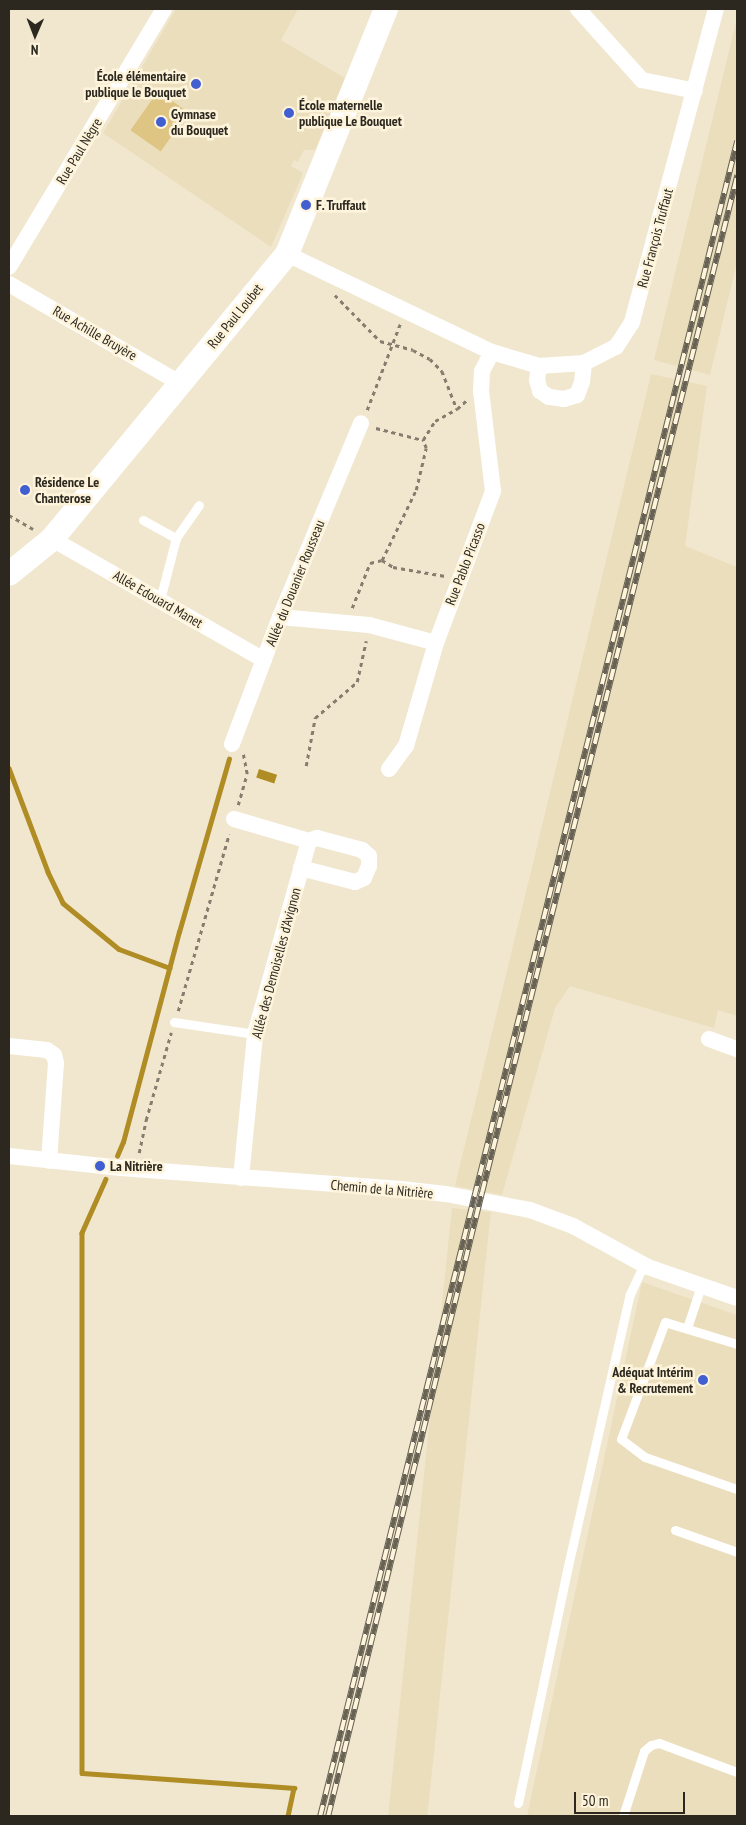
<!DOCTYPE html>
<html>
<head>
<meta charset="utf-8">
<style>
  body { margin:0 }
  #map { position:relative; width:746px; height:1825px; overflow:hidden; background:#f1e7ce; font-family:"PT Sans Narrow",sans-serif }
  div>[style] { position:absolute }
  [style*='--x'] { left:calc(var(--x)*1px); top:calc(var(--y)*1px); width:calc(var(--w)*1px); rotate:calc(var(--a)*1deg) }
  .built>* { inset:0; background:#ebdebd; transform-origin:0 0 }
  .green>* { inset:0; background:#dfc584; transform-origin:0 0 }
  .water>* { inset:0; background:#b08c24; transform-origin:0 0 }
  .stream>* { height:4.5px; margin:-2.25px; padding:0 2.25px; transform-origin:2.25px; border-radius:2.25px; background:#b08c24 }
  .path>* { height:2.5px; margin-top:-1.25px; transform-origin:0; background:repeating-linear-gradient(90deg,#857e6e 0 4px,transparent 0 8px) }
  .lane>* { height:9px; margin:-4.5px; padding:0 4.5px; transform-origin:4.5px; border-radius:4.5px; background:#fff }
  .street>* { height:16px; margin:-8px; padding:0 8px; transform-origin:8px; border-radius:8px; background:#fff }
  .secondary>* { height:24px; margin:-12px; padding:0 12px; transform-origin:12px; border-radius:12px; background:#fff }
  .rail>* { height:5.5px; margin-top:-2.75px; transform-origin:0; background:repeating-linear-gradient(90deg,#fef4db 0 11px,#686254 0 22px); box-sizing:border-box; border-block:1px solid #686254 }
  .dots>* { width:14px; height:14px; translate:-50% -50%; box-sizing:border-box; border:2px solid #fef4db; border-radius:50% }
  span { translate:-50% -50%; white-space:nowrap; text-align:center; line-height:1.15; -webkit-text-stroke:5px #fef4db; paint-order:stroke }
  .poi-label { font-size:14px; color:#2c281f; font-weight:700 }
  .right { translate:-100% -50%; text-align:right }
  .left { translate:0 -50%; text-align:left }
  .street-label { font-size:14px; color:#2c281f }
  .frame { position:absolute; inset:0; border:10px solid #2c281f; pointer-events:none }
  .north { position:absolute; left:10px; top:10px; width:50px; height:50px; -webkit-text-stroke:4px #fef4db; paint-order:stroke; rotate:181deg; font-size:14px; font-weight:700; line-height:20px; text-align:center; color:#2c281f }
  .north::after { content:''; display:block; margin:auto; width:18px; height:22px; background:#2c281f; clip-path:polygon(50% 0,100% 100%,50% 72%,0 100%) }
  .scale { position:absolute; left:574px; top:1792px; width:111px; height:22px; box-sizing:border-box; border:2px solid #2c281f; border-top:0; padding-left:6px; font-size:15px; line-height:18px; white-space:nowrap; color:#2c281f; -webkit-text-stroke:4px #fef4db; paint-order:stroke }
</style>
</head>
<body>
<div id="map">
  <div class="built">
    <i style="clip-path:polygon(176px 9px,298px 9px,281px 40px,345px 78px,315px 150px,304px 150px,298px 162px,294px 160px,291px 166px,302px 172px,302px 176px,271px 247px,103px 133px)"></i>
    <i style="clip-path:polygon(737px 18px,737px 262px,710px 375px,654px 360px)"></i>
    <i style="clip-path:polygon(651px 374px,707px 386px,685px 546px,737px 567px,737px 1016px,718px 1010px,714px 1028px,570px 986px,555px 1008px,502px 1195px,455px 1186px)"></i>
    <i style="left:452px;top:1208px;width:39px;height:626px;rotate:6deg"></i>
    <i style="clip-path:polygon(642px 1282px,737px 1315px,737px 1816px,527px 1816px)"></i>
  </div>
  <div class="green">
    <i style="left:158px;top:91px;width:37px;height:48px;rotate:35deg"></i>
  </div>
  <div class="water">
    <i style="left:259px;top:769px;width:19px;height:9px;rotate:18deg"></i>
  </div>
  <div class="stream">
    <i style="--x:9;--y:768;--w:111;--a:69.4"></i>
    <i style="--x:48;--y:872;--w:34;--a:64"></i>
    <i style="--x:63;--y:903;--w:72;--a:39.4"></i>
    <i style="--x:119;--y:949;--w:54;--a:20.4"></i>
    <i style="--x:117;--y:1156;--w:15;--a:-67"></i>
    <i style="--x:123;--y:1142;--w:217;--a:-75.1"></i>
    <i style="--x:179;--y:932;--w:180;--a:-73.9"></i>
    <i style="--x:106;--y:1179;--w:59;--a:114"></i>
    <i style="--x:82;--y:1233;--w:540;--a:90"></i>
    <i style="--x:82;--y:1773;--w:213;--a:4"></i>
    <i style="--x:294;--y:1788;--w:29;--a:102"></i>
  </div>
  <div class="path">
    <i style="--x:335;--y:295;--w:64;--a:45.6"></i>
    <i style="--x:380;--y:341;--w:34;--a:15"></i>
    <i style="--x:413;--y:350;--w:19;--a:28"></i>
    <i style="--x:430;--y:359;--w:17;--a:45"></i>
    <i style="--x:442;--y:371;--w:41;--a:68.5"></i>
    <i style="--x:367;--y:410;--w:92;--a:-69"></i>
    <i style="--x:376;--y:428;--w:49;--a:14.3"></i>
    <i style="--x:423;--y:440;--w:22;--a:-58"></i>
    <i style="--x:435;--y:421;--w:25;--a:-29"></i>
    <i style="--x:457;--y:409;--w:13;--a:-42"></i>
    <i style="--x:9;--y:515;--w:28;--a:30"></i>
    <i style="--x:382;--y:560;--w:13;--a:32"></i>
    <i style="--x:393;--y:567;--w:53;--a:9.8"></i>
    <i style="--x:352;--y:608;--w:48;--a:-68.2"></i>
    <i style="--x:370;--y:563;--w:12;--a:-14"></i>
    <i style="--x:382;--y:560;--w:78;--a:-64.1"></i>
    <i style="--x:416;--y:490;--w:43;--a:-76.6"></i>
    <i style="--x:426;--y:448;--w:9;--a:-111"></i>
    <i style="--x:306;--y:766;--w:49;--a:-79.4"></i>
    <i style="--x:315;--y:718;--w:55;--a:-40.6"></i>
    <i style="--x:357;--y:682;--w:42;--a:-77.6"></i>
    <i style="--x:238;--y:805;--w:32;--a:-74"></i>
    <i style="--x:247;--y:774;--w:20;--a:-101"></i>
    <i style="--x:178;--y:1011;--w:184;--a:-73.9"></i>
    <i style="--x:139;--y:1153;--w:34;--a:-78"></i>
    <i style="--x:146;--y:1120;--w:91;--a:-74"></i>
  </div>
  <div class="lane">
    <i style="--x:143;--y:520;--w:38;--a:29"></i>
    <i style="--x:176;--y:538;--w:64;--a:104.5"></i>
    <i style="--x:176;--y:538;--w:40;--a:-55.1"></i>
    <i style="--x:174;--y:1022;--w:82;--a:8.4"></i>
    <i style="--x:687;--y:1328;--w:44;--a:-71.6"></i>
    <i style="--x:737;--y:1344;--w:75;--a:-163"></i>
    <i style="--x:665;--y:1322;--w:125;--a:110.6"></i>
    <i style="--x:621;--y:1439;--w:30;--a:37"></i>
    <i style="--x:645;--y:1457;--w:97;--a:19.2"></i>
    <i style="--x:675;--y:1530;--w:66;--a:19.5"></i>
    <i style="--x:518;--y:1803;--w:242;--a:-78.1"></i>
    <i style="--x:568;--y:1566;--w:279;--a:-77.2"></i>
    <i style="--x:630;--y:1294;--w:33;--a:-65"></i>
    <i style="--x:623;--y:1816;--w:68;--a:-72.1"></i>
    <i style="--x:644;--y:1751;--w:9;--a:-41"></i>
    <i style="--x:651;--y:1745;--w:8;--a:-14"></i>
    <i style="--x:659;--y:1743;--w:83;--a:20.4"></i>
  </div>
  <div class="street">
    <i style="--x:578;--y:9;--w:96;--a:48"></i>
    <i style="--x:642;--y:80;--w:54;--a:11.7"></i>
    <i style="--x:287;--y:254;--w:227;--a:25.6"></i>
    <i style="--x:492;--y:352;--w:49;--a:16.6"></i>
    <i style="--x:539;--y:366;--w:45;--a:-3.8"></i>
    <i style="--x:584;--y:363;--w:19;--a:96"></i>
    <i style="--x:582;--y:382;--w:14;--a:111"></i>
    <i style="--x:577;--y:395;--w:14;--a:163"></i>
    <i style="--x:564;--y:399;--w:15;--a:-172"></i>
    <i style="--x:549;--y:397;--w:11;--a:-146"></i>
    <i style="--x:540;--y:391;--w:11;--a:-105"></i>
    <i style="--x:537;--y:380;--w:14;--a:-82"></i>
    <i style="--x:9;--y:267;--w:301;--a:-59"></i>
    <i style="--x:9;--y:284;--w:198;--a:30.1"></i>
    <i style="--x:584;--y:363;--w:36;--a:-27"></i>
    <i style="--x:616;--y:347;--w:30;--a:-57"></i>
    <i style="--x:632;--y:322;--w:324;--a:-75"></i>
    <i style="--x:52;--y:539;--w:244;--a:29.7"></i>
    <i style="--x:280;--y:617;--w:89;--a:5.1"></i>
    <i style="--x:369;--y:625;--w:69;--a:15"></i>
    <i style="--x:232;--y:744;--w:136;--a:-69.3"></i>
    <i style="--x:280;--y:617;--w:210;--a:-67.3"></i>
    <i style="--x:389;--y:769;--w:29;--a:-54"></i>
    <i style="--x:406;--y:746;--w:107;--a:-73.8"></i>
    <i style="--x:436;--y:643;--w:162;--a:-69.4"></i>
    <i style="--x:493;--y:491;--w:101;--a:-96.8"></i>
    <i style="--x:481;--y:391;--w:20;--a:-87"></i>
    <i style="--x:482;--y:371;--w:21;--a:-62"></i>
    <i style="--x:234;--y:819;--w:78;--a:16.3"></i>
    <i style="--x:709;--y:1039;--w:30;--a:20"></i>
    <i style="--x:9;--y:1046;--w:38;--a:6"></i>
    <i style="--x:47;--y:1050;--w:9;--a:36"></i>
    <i style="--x:54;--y:1055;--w:8;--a:76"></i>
    <i style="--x:56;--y:1063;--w:98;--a:94.1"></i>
    <i style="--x:9;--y:1156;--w:113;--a:6.1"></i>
    <i style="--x:121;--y:1168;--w:281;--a:4.3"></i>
    <i style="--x:401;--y:1189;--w:45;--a:6.3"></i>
    <i style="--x:446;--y:1194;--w:86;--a:10.8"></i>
    <i style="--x:530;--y:1210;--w:46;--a:20.4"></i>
    <i style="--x:573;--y:1226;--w:85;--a:28.7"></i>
    <i style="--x:648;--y:1267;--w:94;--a:19.2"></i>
    <i style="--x:241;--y:1178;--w:145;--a:-84.4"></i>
    <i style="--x:255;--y:1034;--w:200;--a:-74.4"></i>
    <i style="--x:309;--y:841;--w:9;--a:-21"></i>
    <i style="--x:317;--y:838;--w:47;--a:14.9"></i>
    <i style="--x:362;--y:850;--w:9;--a:41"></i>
    <i style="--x:369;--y:856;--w:10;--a:90"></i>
    <i style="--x:369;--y:866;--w:13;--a:113"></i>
    <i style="--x:364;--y:878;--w:10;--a:156"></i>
    <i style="--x:355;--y:882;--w:56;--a:-165.5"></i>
  </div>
  <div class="secondary">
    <i style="--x:9;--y:574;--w:55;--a:-39.1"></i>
    <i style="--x:52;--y:539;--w:369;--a:-50.5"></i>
    <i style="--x:287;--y:254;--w:264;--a:-68"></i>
  </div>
  <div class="rail">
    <i style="--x:320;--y:1816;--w:1726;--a:-76.02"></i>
    <i style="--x:328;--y:1816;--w:643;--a:-76.14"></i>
    <i style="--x:482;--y:1192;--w:1048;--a:-75.91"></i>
  </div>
  <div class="dots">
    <i style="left:196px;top:84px;background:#415fd1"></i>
    <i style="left:289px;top:113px;background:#415fd1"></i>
    <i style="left:161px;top:122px;background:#415fd1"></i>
    <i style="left:306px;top:205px;background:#415fd1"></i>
    <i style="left:25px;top:490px;background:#415fd1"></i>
    <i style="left:100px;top:1166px;background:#415fd1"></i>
    <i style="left:703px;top:1380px;background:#415fd1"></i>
  </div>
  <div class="poi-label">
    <span class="right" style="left:186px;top:84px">École élémentaire<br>publique le Bouquet</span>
    <span class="left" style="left:299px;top:113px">École maternelle<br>publique Le Bouquet</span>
    <span class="left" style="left:171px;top:122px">Gymnase<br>du Bouquet</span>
    <span class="left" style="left:316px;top:205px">F. Truffaut</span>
    <span class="left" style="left:35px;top:490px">Résidence Le<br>Chanterose</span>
    <span class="left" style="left:110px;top:1166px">La Nitrière</span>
    <span class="right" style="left:693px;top:1380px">Adéquat Intérim<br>&amp; Recrutement</span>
  </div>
  <div class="street-label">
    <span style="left:79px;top:151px;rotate:-59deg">Rue Paul Nègre</span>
    <span style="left:655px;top:238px;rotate:-75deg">Rue François Truffaut</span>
    <span style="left:235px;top:316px;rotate:-51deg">Rue Paul Loubet</span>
    <span style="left:95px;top:333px;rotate:30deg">Rue Achille Bruyère</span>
    <span style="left:465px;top:564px;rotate:-69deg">Rue Pablo Picasso</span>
    <span style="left:295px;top:583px;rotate:-68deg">Allée du Douanier Rousseau</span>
    <span style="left:158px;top:599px;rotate:30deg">Allée Edouard Manet</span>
    <span style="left:276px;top:963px;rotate:-75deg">Allée des Demoiselles d'Avignon</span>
    <span style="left:382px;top:1189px;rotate:5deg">Chemin de la Nitrière</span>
  </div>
  <div class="frame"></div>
  <div class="north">N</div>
  <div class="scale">50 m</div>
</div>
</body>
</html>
